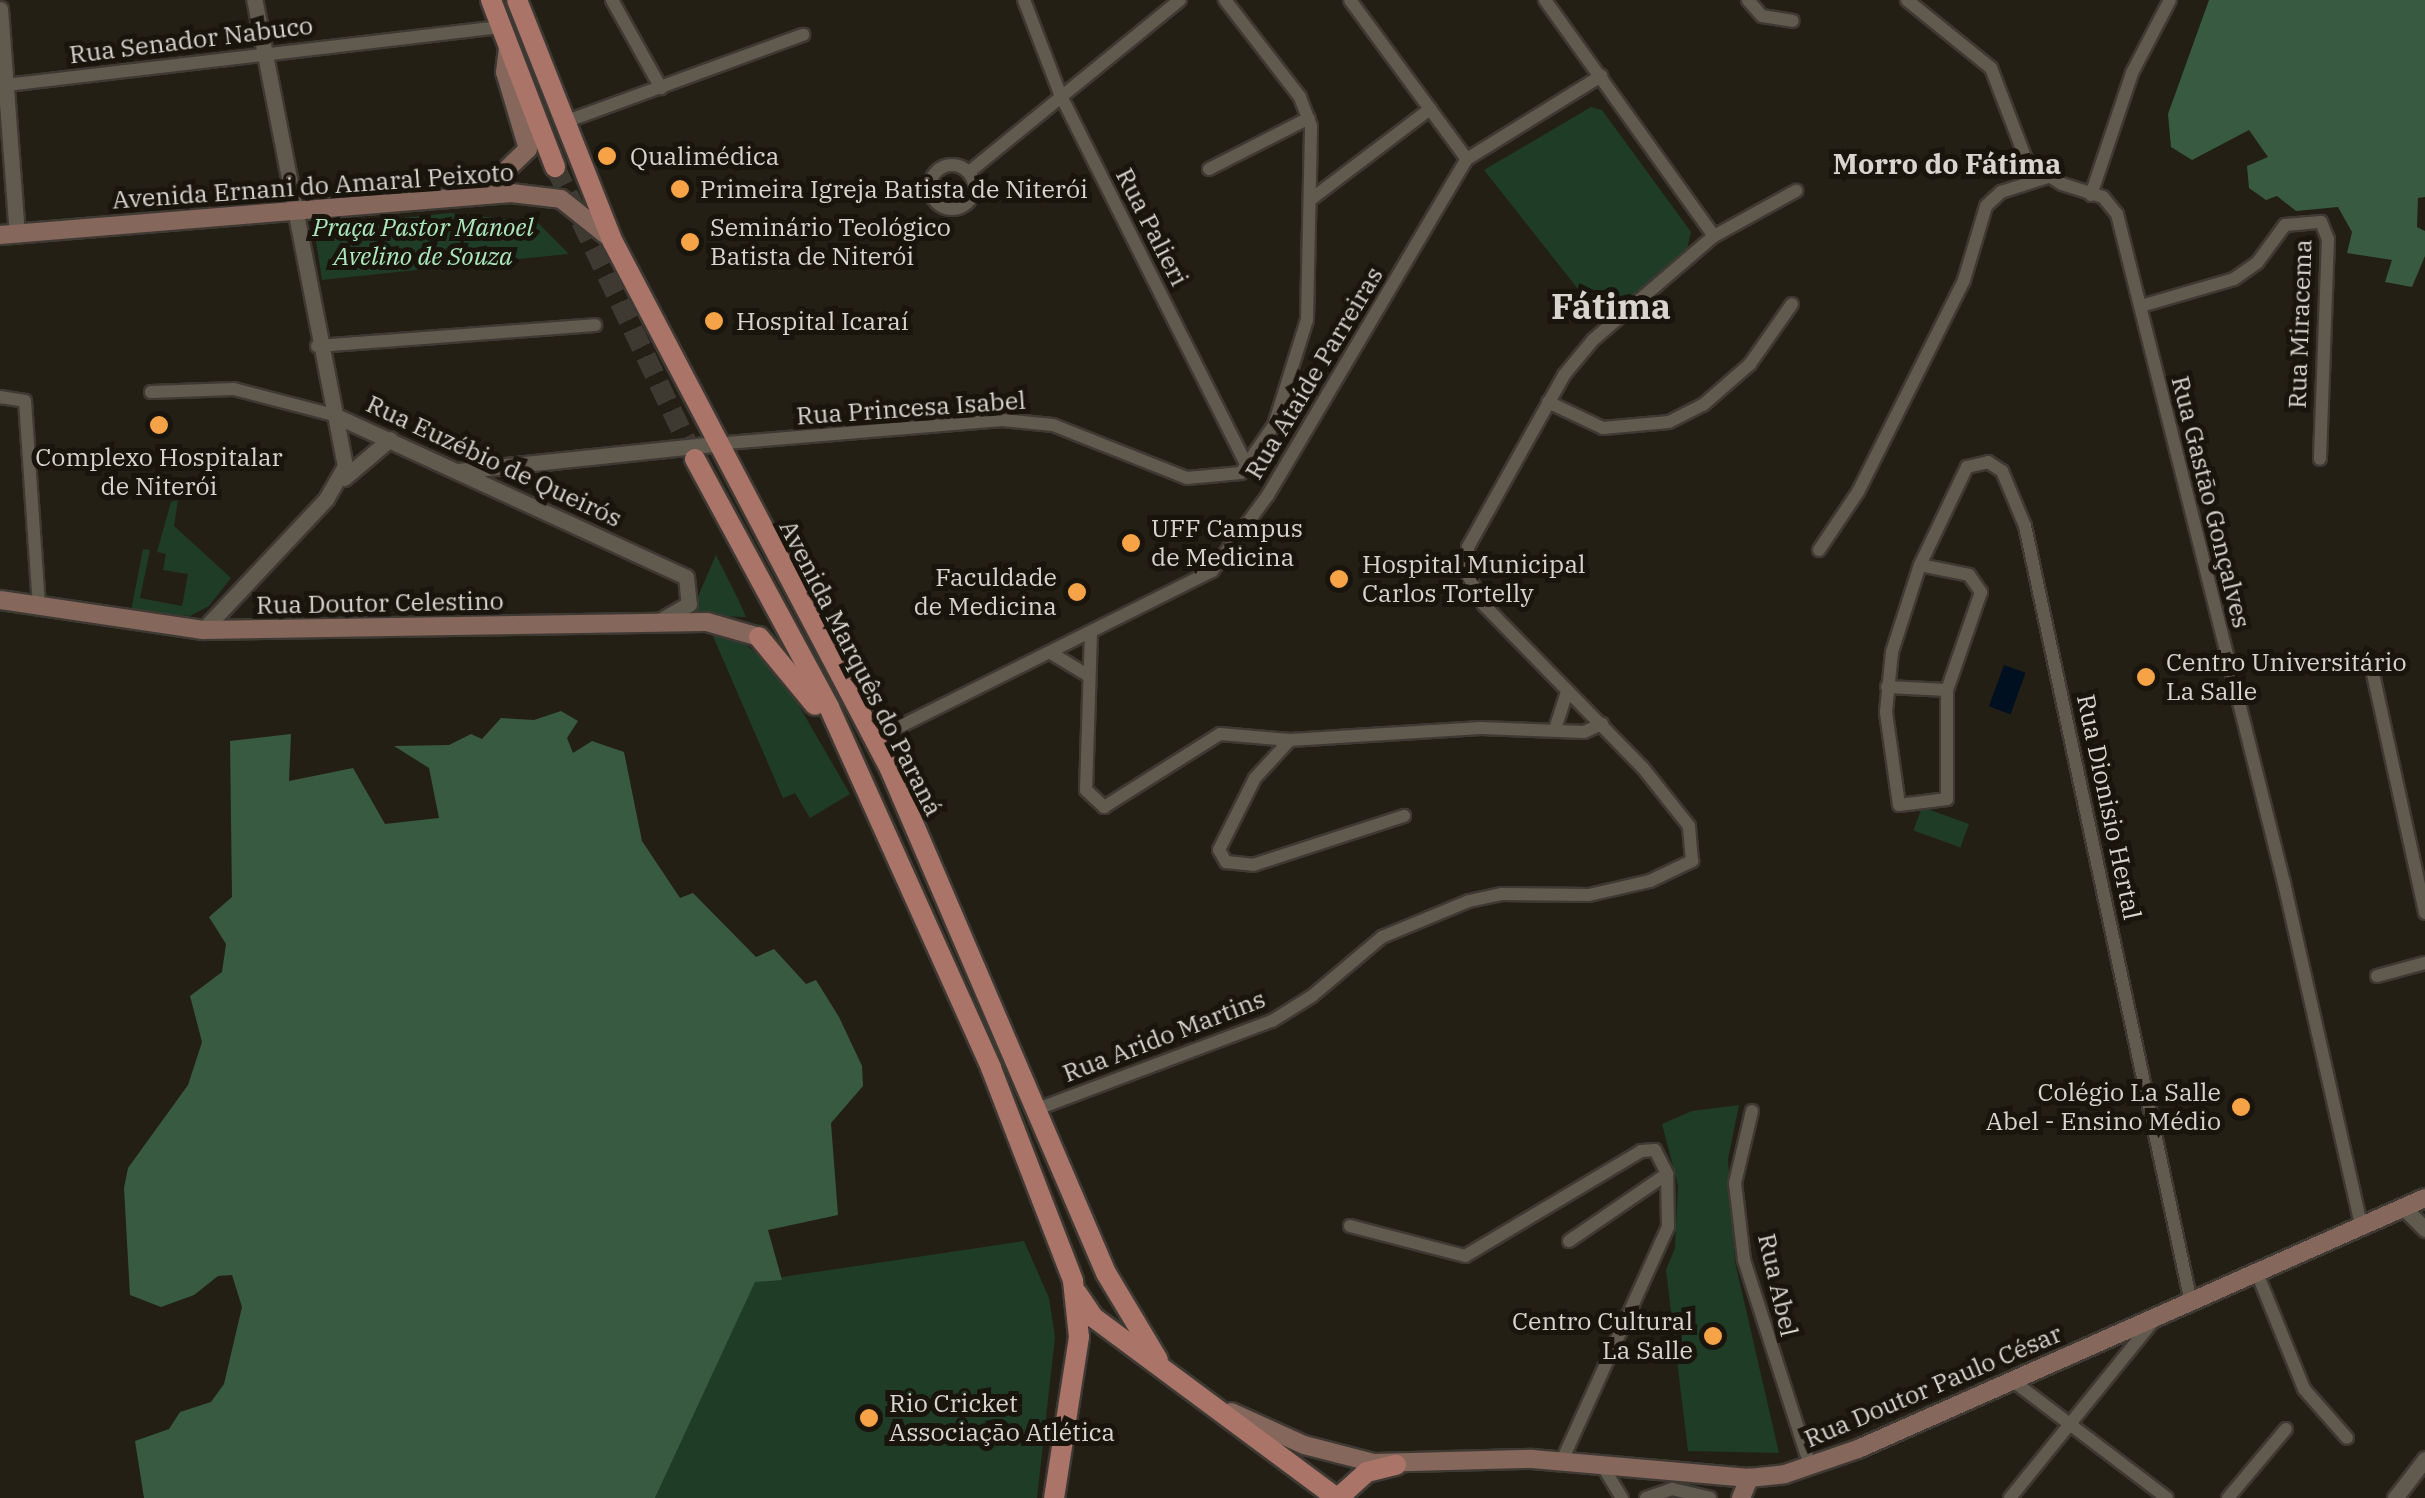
<!DOCTYPE html>
<html>
<head>
<meta charset="utf-8">
<style>
  body { margin:0 }
  #map { position:relative; width:2425px; height:1498px; overflow:hidden; background:#241f15; font-family:"IBM Plex Serif",serif }
  div>[style] { position:absolute }
  [style*='--x'] { left:calc(var(--x)*1px); top:calc(var(--y)*1px); width:calc(var(--w)*1px); rotate:calc(var(--a)*1deg) }
  .green>* { inset:0; background:#1f3c27; transform-origin:0 0 }
  .forest>* { inset:0; background:#375a41 }
  .water>* { inset:0; background:#001020; transform-origin:0 0 }
  .primary-tunnel>* { height:20px; margin-top:-10px; transform-origin:0; background:repeating-linear-gradient(90deg,#3f3a31 0 20px,transparent 0 30px) }
  .roads { filter:drop-shadow(2px 0 #3e3933) drop-shadow(-2px 0 #3e3933) drop-shadow(0 2px #3e3933) drop-shadow(0 -2px #3e3933) }
  .minor>* { height:12px; margin:-6px; padding:0 6px; transform-origin:6px; border-radius:6px; background:#615b4f }
  .minor>.ring { margin:-6px; padding:0; box-sizing:content-box; background:none; border:12px solid #615b4f; border-radius:50% }
  .tertiary>* { height:15px; margin:-7.5px; padding:0 7.5px; transform-origin:7.5px; border-radius:7.5px; background:#615b4f }
  .secondary>* { height:18px; margin:-9px; padding:0 9px; transform-origin:9px; border-radius:9px; background:#85675c }
  .primary>* { height:20px; margin:-10px; padding:0 10px; transform-origin:10px; border-radius:10px; background:#aa7469 }
  .dots>* { width:28px; height:28px; translate:-50% -50%; box-sizing:border-box; border:5px solid #1a150c; border-radius:50% }
  span { translate:-50% -50%; white-space:nowrap; text-align:center; line-height:1.15; -webkit-text-stroke:10px #1a150c; paint-order:stroke }
  .street-label { font-size:25px; color:#d8d4ce }
  .poi-label { font-size:25px; color:#d8d4ce }
  .left { translate:0 -50%; text-align:left }
  .right { translate:-100% -50%; text-align:right }
  .park-label { font-size:25px; color:#abe8bb; font-style:italic }
  .neighbourhood-label { font-size:28px; color:#d8d4ce; font-weight:700 }
  .district-label { font-size:35px; color:#d8d4ce; font-weight:700 }
</style>
</head>
<body>
<div id="map">
  <div class="green">
    <i style="clip-path:polygon(1591px 107px,1602px 110px,1691px 232px,1684px 262px,1604px 322px,1484px 170px)"></i>
    <i style="clip-path:polygon(450px 213px,538px 223px,569px 254px,478px 263px,476px 252px,464px 248px,452px 255px,454px 266px,322px 280px,315px 234px,324px 226px)"></i>
    <i style="clip-path:polygon(178px 500px,174px 526px,231px 578px,209px 606px,190px 616px,131px 611px,143px 549px,150px 550px,140px 598px,182px 606px,188px 574px,163px 570px,166px 554px,157px 552px,171px 502px)"></i>
    <i style="clip-path:polygon(716px 555px,739px 601px,746px 617px,690px 615px)"></i>
    <i style="clip-path:polygon(712px 634px,739px 639px,780px 673px,850px 794px,810px 818px,795px 793px,783px 798px)"></i>
    <i style="left:1922px;top:807px;width:50px;height:25px;rotate:20deg"></i>
    <i style="clip-path:polygon(1739px 1105px,1728px 1159px,1735px 1262px,1779px 1453px,1688px 1451px,1666px 1270px,1675px 1248px,1678px 1185px,1662px 1124px,1692px 1111px)"></i>
    <i style="clip-path:polygon(1024px 1241px,1049px 1298px,1055px 1337px,1037px 1498px,655px 1498px,755px 1281px)"></i>
  </div>
  <div class="forest">
    <i style="clip-path:polygon(2209px 0,2425px 0,2425px 197px,2418px 198px,2417px 227px,2425px 231px,2425px 256px,2412px 287px,2385px 282px,2392px 260px,2347px 253px,2352px 232px,2338px 207px,2296px 211px,2277px 196px,2266px 200px,2249px 188px,2247px 166px,2268px 157px,2249px 130px,2192px 160px,2171px 147px,2168px 114px)"></i>
    <i style="clip-path:polygon(561px 711px,578px 721px,567px 738px,573px 753px,592px 741px,624px 752px,642px 841px,680px 898px,693px 893px,756px 957px,774px 949px,806px 984px,816px 980px,839px 1017px,862px 1066px,863px 1086px,831px 1123px,838px 1215px,768px 1230px,782px 1280px,755px 1282px,655px 1498px,144px 1498px,135px 1441px,169px 1429px,180px 1412px,211px 1402px,224px 1384px,242px 1307px,232px 1275px,218px 1276px,194px 1295px,161px 1307px,130px 1295px,124px 1188px,128px 1168px,188px 1085px,202px 1042px,190px 996px,222px 972px,226px 944px,209px 917px,232px 897px,230px 741px,291px 734px,289px 781px,353px 768px,385px 824px,439px 818px,429px 768px,394px 746px,449px 745px,471px 734px,482px 739px,501px 718px,534px 720px)"></i>
  </div>
  <div class="water">
    <i style="left:2004px;top:665px;width:23px;height:44px;rotate:20deg"></i>
  </div>
  <div class="primary-tunnel">
    <i style="--x:555;--y:167;--w:324;--a:64.4"></i>
  </div>
  <div class="roads">
    <div class="minor">
      <i style="--x:612;--y:0;--w:101;--a:60.9"></i>
      <i style="--x:1024;--y:0;--w:101;--a:69"></i>
      <i style="--x:1060;--y:94;--w:416;--a:63.3"></i>
      <i style="--x:1350;--y:0;--w:197;--a:53.7"></i>
      <i style="--x:1545;--y:0;--w:290;--a:54.4"></i>
      <i style="--x:1748;--y:0;--w:21;--a:49"></i>
      <i style="--x:1762;--y:16;--w:31;--a:9"></i>
      <i style="--x:1907;--y:0;--w:108;--a:39"></i>
      <i style="--x:1991;--y:68;--w:101;--a:69"></i>
      <i style="--x:2027;--y:162;--w:41;--a:32.2"></i>
      <i style="--x:2062;--y:184;--w:43;--a:17.6"></i>
      <i style="--x:2103;--y:197;--w:22;--a:51"></i>
      <i style="--x:2117;--y:214;--w:690;--a:75.98"></i>
      <i style="--x:2284;--y:883;--w:352;--a:77.3"></i>
      <i style="--x:6;--y:85;--w:498;--a:-6.7"></i>
      <i style="--x:562;--y:123;--w:257;--a:-20.1"></i>
      <i class="ring" style="left:930px;top:165px;width:32px;height:32px"></i>
      <i style="--x:1209;--y:169;--w:112;--a:-27"></i>
      <i style="--x:969;--y:172;--w:272;--a:-39.2"></i>
      <i style="--x:2091;--y:195;--w:129;--a:-71.4"></i>
      <i style="--x:2132;--y:73;--w:82;--a:-62.5"></i>
      <i style="--x:1310;--y:200;--w:151;--a:-37.2"></i>
      <i style="--x:2141;--y:306;--w:97;--a:-16.2"></i>
      <i style="--x:2234;--y:279;--w:28;--a:-35"></i>
      <i style="--x:2257;--y:263;--w:47;--a:-53.6"></i>
      <i style="--x:2285;--y:225;--w:36;--a:-5"></i>
      <i style="--x:2321;--y:222;--w:18;--a:68"></i>
      <i style="--x:2328;--y:239;--w:220;--a:92.1"></i>
      <i style="--x:317;--y:346;--w:279;--a:-4.3"></i>
      <i style="--x:151;--y:392;--w:83;--a:-2.1"></i>
      <i style="--x:234;--y:389;--w:103;--a:14.6"></i>
      <i style="--x:0;--y:397;--w:25;--a:9"></i>
      <i style="--x:25;--y:401;--w:206;--a:86.1"></i>
      <i style="--x:1548;--y:402;--w:61;--a:25.3"></i>
      <i style="--x:1603;--y:428;--w:66;--a:-5.2"></i>
      <i style="--x:1669;--y:422;--w:38;--a:-27"></i>
      <i style="--x:1703;--y:405;--w:62;--a:-41.1"></i>
      <i style="--x:1750;--y:364;--w:73;--a:-55"></i>
      <i style="--x:715;--y:444;--w:288;--a:-4.8"></i>
      <i style="--x:1002;--y:420;--w:51;--a:5.6"></i>
      <i style="--x:1053;--y:425;--w:144;--a:21.6"></i>
      <i style="--x:1187;--y:478;--w:54;--a:-5.3"></i>
      <i style="--x:1241;--y:473;--w:58;--a:-55.5"></i>
      <i style="--x:1274;--y:425;--w:110;--a:-72.6"></i>
      <i style="--x:1307;--y:320;--w:194;--a:-88.8"></i>
      <i style="--x:1311;--y:126;--w:31;--a:-111"></i>
      <i style="--x:1300;--y:97;--w:123;--a:-127.7"></i>
      <i style="--x:1819;--y:550;--w:70;--a:-56.1"></i>
      <i style="--x:1858;--y:492;--w:237;--a:-63.4"></i>
      <i style="--x:1964;--y:280;--w:77;--a:-73.4"></i>
      <i style="--x:1986;--y:206;--w:21;--a:-43"></i>
      <i style="--x:2001;--y:192;--w:49;--a:-17.7"></i>
      <i style="--x:1920;--y:565;--w:50;--a:11.5"></i>
      <i style="--x:1969;--y:575;--w:21;--a:55"></i>
      <i style="--x:1981;--y:592;--w:104;--a:109.1"></i>
      <i style="--x:1947;--y:690;--w:109;--a:90"></i>
      <i style="--x:1947;--y:799;--w:48;--a:172.9"></i>
      <i style="--x:1899;--y:805;--w:94;--a:-98"></i>
      <i style="--x:1886;--y:712;--w:60;--a:-84.3"></i>
      <i style="--x:1892;--y:652;--w:91;--a:-72.2"></i>
      <i style="--x:1920;--y:565;--w:109;--a:-64.4"></i>
      <i style="--x:1967;--y:467;--w:22;--a:-13"></i>
      <i style="--x:1988;--y:462;--w:17;--a:33"></i>
      <i style="--x:2002;--y:471;--w:60;--a:67.3"></i>
      <i style="--x:2025;--y:526;--w:794;--a:77.93"></i>
      <i style="--x:1091;--y:632;--w:158;--a:91.8"></i>
      <i style="--x:1086;--y:790;--w:25;--a:43"></i>
      <i style="--x:1104;--y:807;--w:137;--a:-32.2"></i>
      <i style="--x:1220;--y:734;--w:70;--a:4.9"></i>
      <i style="--x:1290;--y:740;--w:191;--a:-3.6"></i>
      <i style="--x:1481;--y:728;--w:103;--a:2.2"></i>
      <i style="--x:1584;--y:732;--w:20;--a:-24"></i>
      <i style="--x:1051;--y:653;--w:44;--a:31.2"></i>
      <i style="--x:2370;--y:660;--w:259;--a:77.7"></i>
      <i style="--x:1887;--y:687;--w:60;--a:2.9"></i>
      <i style="--x:1555;--y:729;--w:39;--a:-72"></i>
      <i style="--x:875;--y:739;--w:377;--a:-26.5"></i>
      <i style="--x:1212;--y:571;--w:94;--a:-53.6"></i>
      <i style="--x:1268;--y:495;--w:391;--a:-59.4"></i>
      <i style="--x:1467;--y:159;--w:158;--a:-31.8"></i>
      <i style="--x:1290;--y:740;--w:52;--a:132.6"></i>
      <i style="--x:1255;--y:778;--w:80;--a:116.6"></i>
      <i style="--x:1219;--y:850;--w:14;--a:60"></i>
      <i style="--x:1226;--y:862;--w:27;--a:6"></i>
      <i style="--x:1253;--y:865;--w:159;--a:-18"></i>
      <i style="--x:2377;--y:976;--w:50;--a:-15.2"></i>
      <i style="--x:1040;--y:1108;--w:248;--a:-20.6"></i>
      <i style="--x:1272;--y:1021;--w:47;--a:-32"></i>
      <i style="--x:1312;--y:996;--w:92;--a:-40.1"></i>
      <i style="--x:1382;--y:937;--w:94;--a:-22.5"></i>
      <i style="--x:1469;--y:901;--w:34;--a:-12"></i>
      <i style="--x:1502;--y:894;--w:87;--a:0.7"></i>
      <i style="--x:1589;--y:895;--w:63;--a:-12.9"></i>
      <i style="--x:1650;--y:881;--w:47;--a:-25.5"></i>
      <i style="--x:1692;--y:861;--w:35;--a:-95"></i>
      <i style="--x:1689;--y:826;--w:74;--a:-128.4"></i>
      <i style="--x:1643;--y:768;--w:228;--a:-134.3"></i>
      <i style="--x:1484;--y:605;--w:32;--a:-118"></i>
      <i style="--x:1469;--y:577;--w:30;--a:-92"></i>
      <i style="--x:1468;--y:547;--w:197;--a:-60.8"></i>
      <i style="--x:1564;--y:375;--w:45;--a:-50.4"></i>
      <i style="--x:1593;--y:340;--w:160;--a:-40.7"></i>
      <i style="--x:1714;--y:236;--w:94;--a:-28.8"></i>
      <i style="--x:1752;--y:1111;--w:74;--a:103.3"></i>
      <i style="--x:1735;--y:1183;--w:78;--a:83.3"></i>
      <i style="--x:1744;--y:1260;--w:216;--a:72.2"></i>
      <i style="--x:1350;--y:1226;--w:119;--a:14.6"></i>
      <i style="--x:1465;--y:1256;--w:205;--a:-30.8"></i>
      <i style="--x:1641;--y:1151;--w:14;--a:-4"></i>
      <i style="--x:1655;--y:1150;--w:27;--a:63"></i>
      <i style="--x:1667;--y:1174;--w:53;--a:88.9"></i>
      <i style="--x:1668;--y:1227;--w:257;--a:114.4"></i>
      <i style="--x:1569;--y:1241;--w:119;--a:-34.4"></i>
      <i style="--x:2257;--y:1273;--w:125;--a:67.9"></i>
      <i style="--x:2304;--y:1389;--w:65;--a:48.7"></i>
      <i style="--x:2013;--y:1381;--w:193;--a:37.2"></i>
      <i style="--x:1602;--y:1465;--w:39;--a:59"></i>
      <i style="--x:1646;--y:1498;--w:28;--a:-19"></i>
      <i style="--x:1672;--y:1489;--w:39;--a:13"></i>
      <i style="--x:2010;--y:1498;--w:229;--a:-51"></i>
      <i style="--x:2228;--y:1498;--w:90;--a:-50"></i>
    </div>
    <div class="tertiary">
      <i style="--x:0;--y:9;--w:226;--a:85.7"></i>
      <i style="--x:334;--y:415;--w:387;--a:24.7"></i>
      <i style="--x:686;--y:577;--w:27;--a:84"></i>
      <i style="--x:689;--y:604;--w:34;--a:150"></i>
      <i style="--x:458;--y:471;--w:257;--a:-6"></i>
      <i style="--x:344;--y:478;--w:60;--a:-40.3"></i>
      <i style="--x:203;--y:630;--w:180;--a:-46.8"></i>
      <i style="--x:326;--y:499;--w:38;--a:-60"></i>
      <i style="--x:345;--y:466;--w:475;--a:-101"></i>
      <i style="--x:2404;--y:1208;--w:30;--a:45"></i>
      <i style="--x:2395;--y:1498;--w:49;--a:-52.4"></i>
    </div>
    <div class="secondary">
      <i style="--x:465;--y:191;--w:41;--a:-24.7"></i>
      <i style="--x:502;--y:174;--w:36;--a:-44"></i>
      <i style="--x:528;--y:149;--w:80;--a:-106.6"></i>
      <i style="--x:505;--y:72;--w:26;--a:-83"></i>
      <i style="--x:0;--y:235;--w:513;--a:-4.7"></i>
      <i style="--x:511;--y:193;--w:50;--a:6.8"></i>
      <i style="--x:561;--y:199;--w:63;--a:38.5"></i>
      <i style="--x:0;--y:600;--w:205;--a:8.4"></i>
      <i style="--x:203;--y:630;--w:504;--a:-0.91"></i>
      <i style="--x:707;--y:622;--w:54;--a:16.1"></i>
      <i style="--x:1231;--y:1412;--w:80;--a:24.3"></i>
      <i style="--x:1304;--y:1445;--w:72;--a:14.4"></i>
      <i style="--x:1374;--y:1463;--w:158;--a:-1.5"></i>
      <i style="--x:1532;--y:1459;--w:218;--a:5"></i>
      <i style="--x:1749;--y:1478;--w:36;--a:-6"></i>
      <i style="--x:1785;--y:1474;--w:77;--a:-18.9"></i>
      <i style="--x:1858;--y:1449;--w:620;--a:-23.88"></i>
      <i style="--x:1741;--y:1498;--w:22;--a:-68"></i>
    </div>
    <div class="primary">
      <i style="--x:491;--y:0;--w:179;--a:69"></i>
      <i style="--x:517;--y:0;--w:260;--a:68.4"></i>
      <i style="--x:613;--y:242;--w:595;--a:62.27"></i>
      <i style="--x:890;--y:769;--w:548;--a:66.8"></i>
      <i style="--x:1106;--y:1273;--w:101;--a:59.1"></i>
      <i style="--x:695;--y:459;--w:282;--a:61.6"></i>
      <i style="--x:829;--y:707;--w:396;--a:65.8"></i>
      <i style="--x:991;--y:1068;--w:228;--a:68.9"></i>
      <i style="--x:1073;--y:1281;--w:56;--a:83.9"></i>
      <i style="--x:1079;--y:1337;--w:163;--a:98.8"></i>
      <i style="--x:759;--y:637;--w:88;--a:50.5"></i>
      <i style="--x:1077;--y:1293;--w:29;--a:56"></i>
      <i style="--x:1093;--y:1317;--w:304;--a:36.6"></i>
      <i style="--x:1338;--y:1498;--w:39;--a:-42"></i>
      <i style="--x:1367;--y:1472;--w:30;--a:-14"></i>
    </div>
  </div>
  <div class="dots">
    <i style="left:607px;top:156px;background:#f5a346"></i>
    <i style="left:680px;top:189px;background:#f5a346"></i>
    <i style="left:690px;top:242px;background:#f5a346"></i>
    <i style="left:714px;top:321px;background:#f5a346"></i>
    <i style="left:159px;top:425px;background:#f5a346"></i>
    <i style="left:1131px;top:543px;background:#f5a346"></i>
    <i style="left:1339px;top:579px;background:#f5a346"></i>
    <i style="left:1077px;top:592px;background:#f5a346"></i>
    <i style="left:2146px;top:677px;background:#f5a346"></i>
    <i style="left:2241px;top:1107px;background:#f5a346"></i>
    <i style="left:1713px;top:1336px;background:#f5a346"></i>
    <i style="left:869px;top:1418px;background:#f5a346"></i>
  </div>
  <div class="street-label">
    <span style="left:191px;top:40px;rotate:-7deg">Rua Senador Nabuco</span>
    <span style="left:313px;top:186px;rotate:-4deg">Avenida Ernani do Amaral Peixoto</span>
    <span style="left:1152px;top:227px;rotate:63deg">Rua Palieri</span>
    <span style="left:2300px;top:324px;rotate:-88deg">Rua Miracema</span>
    <span style="left:1314px;top:373px;rotate:-59deg">Rua Ataíde Parreiras</span>
    <span style="left:911px;top:408px;rotate:-4deg">Rua Princesa Isabel</span>
    <span style="left:494px;top:461px;rotate:25deg">Rua Euzébio de Queirós</span>
    <span style="left:2211px;top:502px;rotate:76deg">Rua Gastão Gonçalves</span>
    <span style="left:380px;top:603px;rotate:-1deg">Rua Doutor Celestino</span>
    <span style="left:861px;top:668px;rotate:63deg">Avenida Marquês do Paraná</span>
    <span style="left:2109px;top:807px;rotate:78deg">Rua Dionisio Hertal</span>
    <span style="left:1164px;top:1036px;rotate:-21deg">Rua Arido Martins</span>
    <span style="left:1778px;top:1285px;rotate:77deg">Rua Abel</span>
    <span style="left:1933px;top:1386px;rotate:-23deg">Rua Doutor Paulo César</span>
  </div>
  <div class="poi-label">
    <span class="left" style="left:630px;top:156px">Qualimédica</span>
    <span class="left" style="left:700px;top:189px">Primeira Igreja Batista de Niterói</span>
    <span class="left" style="left:710px;top:242px">Seminário Teológico<br>Batista de Niterói</span>
    <span class="left" style="left:736px;top:321px">Hospital Icaraí</span>
    <span style="left:159px;top:472px">Complexo Hospitalar<br>de Niterói</span>
    <span class="left" style="left:1151px;top:543px">UFF Campus<br>de Medicina</span>
    <span class="left" style="left:1362px;top:579px">Hospital Municipal<br>Carlos Tortelly</span>
    <span class="right" style="left:1057px;top:592px">Faculdade<br>de Medicina</span>
    <span class="left" style="left:2166px;top:677px">Centro Universitário<br>La Salle</span>
    <span class="right" style="left:2221px;top:1107px">Colégio La Salle<br>Abel - Ensino Médio</span>
    <span class="right" style="left:1693px;top:1336px">Centro Cultural<br>La Salle</span>
    <span class="left" style="left:889px;top:1418px">Rio Cricket<br>Associação Atlética</span>
  </div>
  <div class="park-label">
    <span style="left:423px;top:242px">Praça Pastor Manoel<br>Avelino de Souza</span>
  </div>
  <div class="neighbourhood-label">
    <span style="left:1947px;top:164px">Morro do Fátima</span>
  </div>
  <div class="district-label">
    <span style="left:1611px;top:306px">Fátima</span>
  </div>
</div>
</body>
</html>
